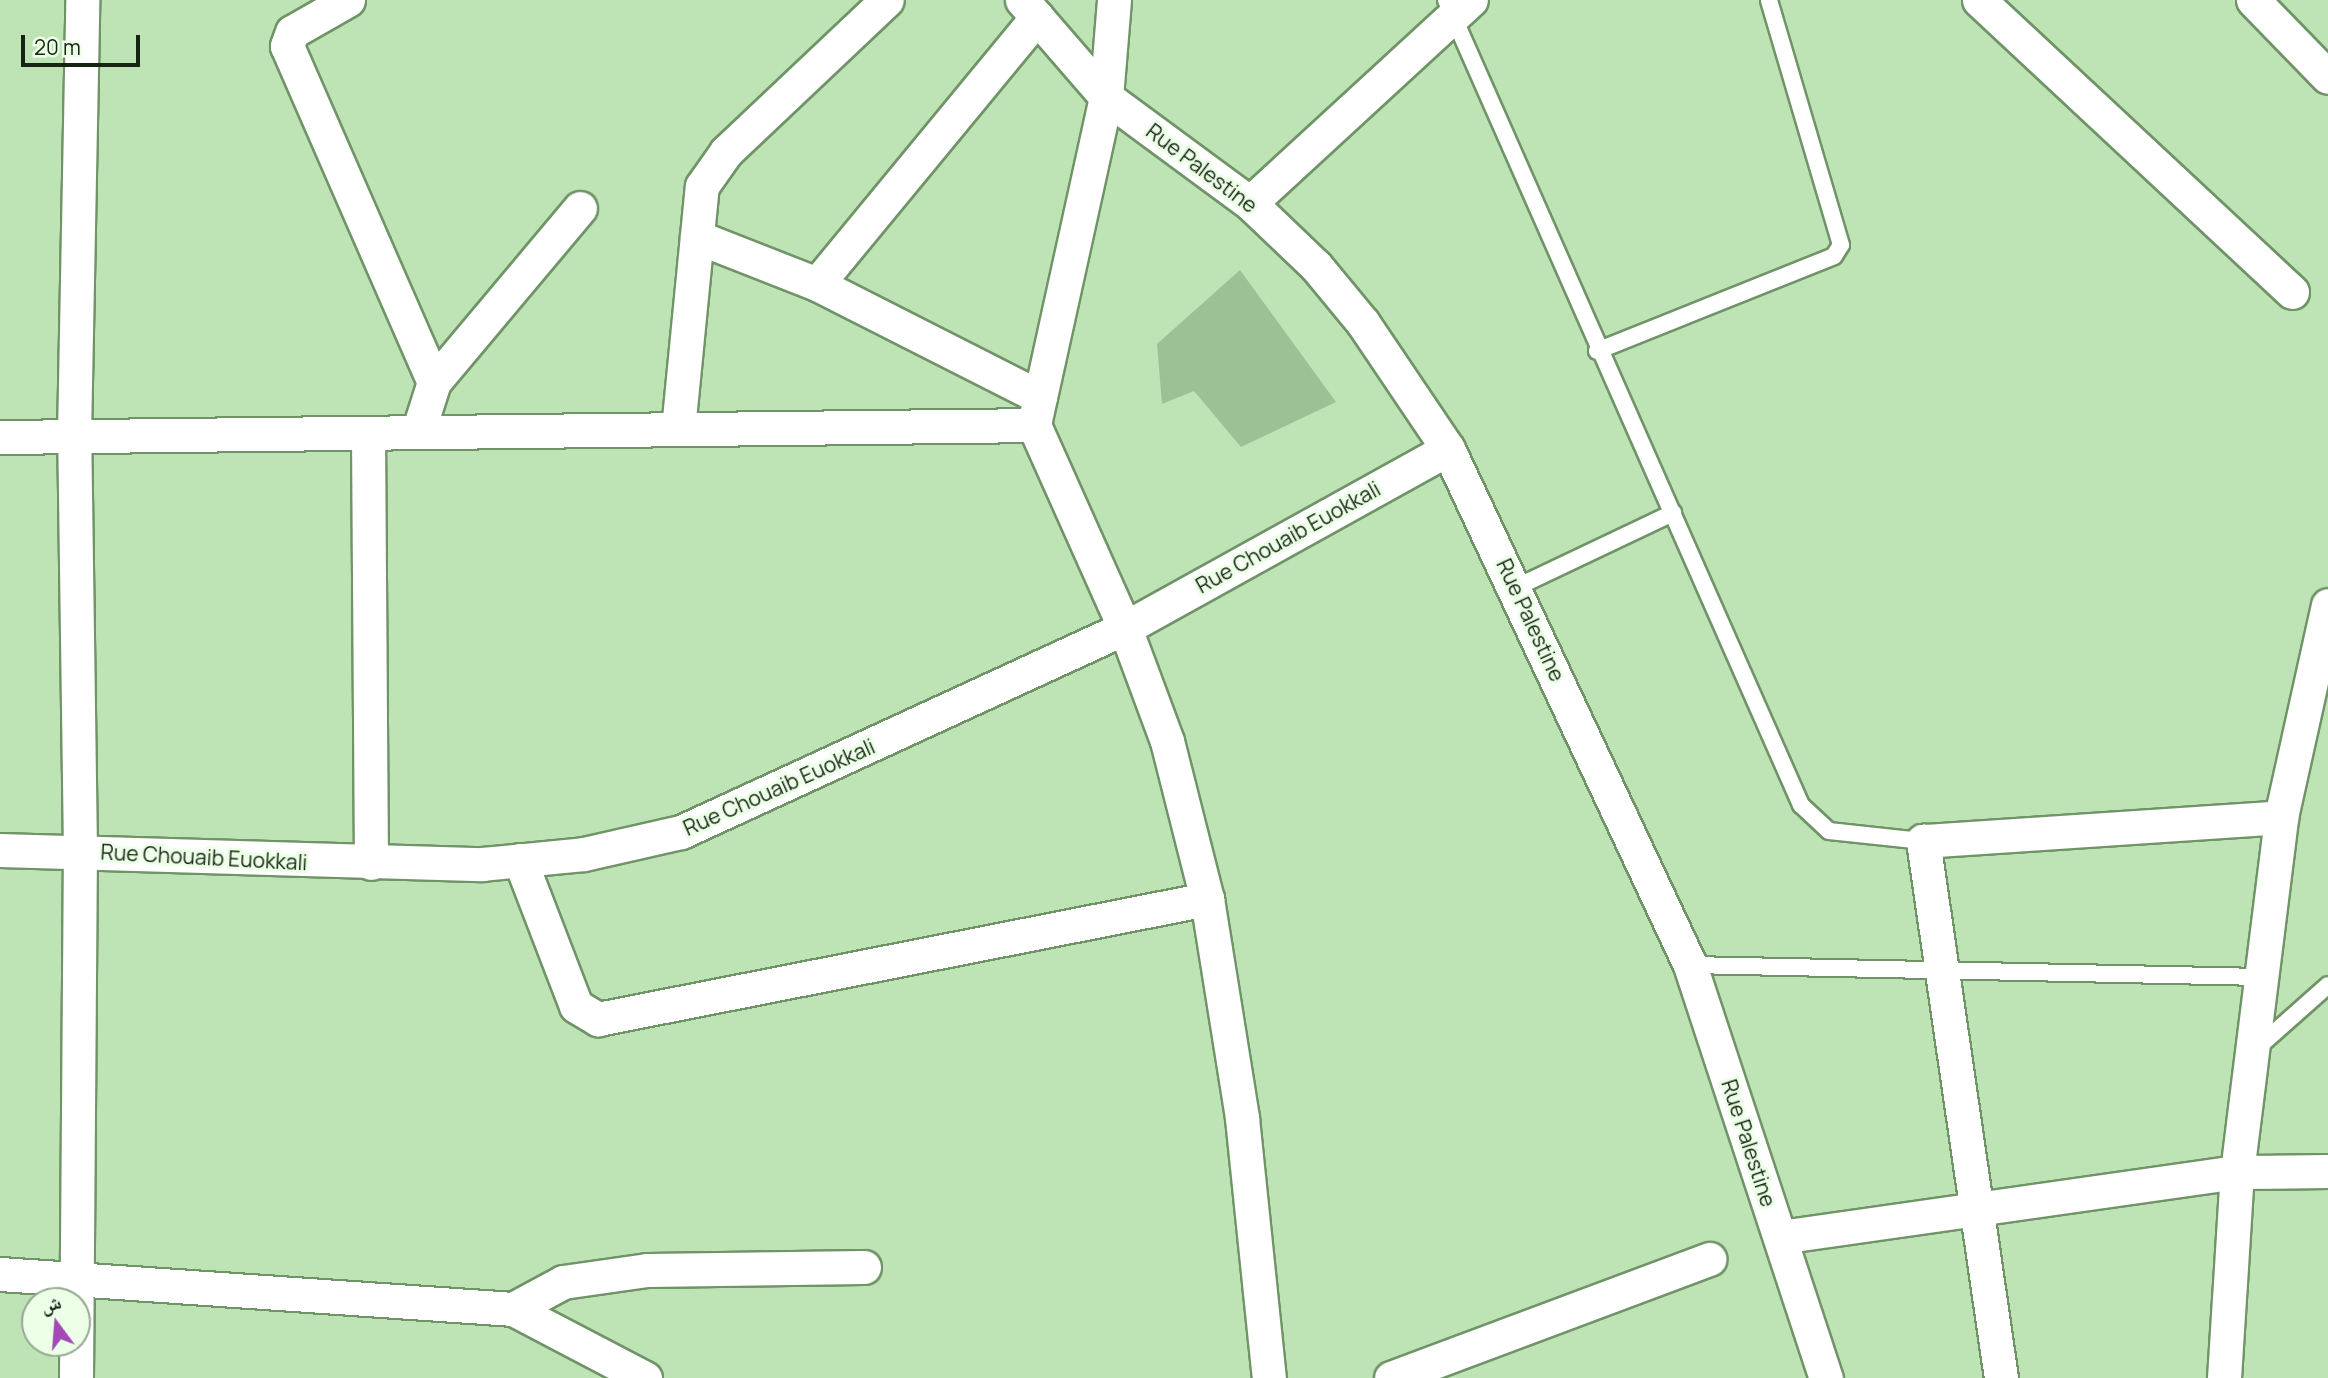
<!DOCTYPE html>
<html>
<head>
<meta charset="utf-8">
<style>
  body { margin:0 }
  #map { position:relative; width:2328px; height:1378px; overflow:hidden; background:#bee4b6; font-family:Manrope,"Noto Naskh Arabic",sans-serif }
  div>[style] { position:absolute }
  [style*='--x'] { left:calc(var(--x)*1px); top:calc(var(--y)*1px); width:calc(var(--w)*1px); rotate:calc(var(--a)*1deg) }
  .building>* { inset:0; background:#9cc194 }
  .roads { filter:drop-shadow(2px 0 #709368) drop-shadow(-2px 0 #709368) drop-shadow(0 2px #709368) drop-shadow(0 -2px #709368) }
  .lane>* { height:16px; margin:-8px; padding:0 8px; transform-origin:8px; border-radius:8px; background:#fff }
  .street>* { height:33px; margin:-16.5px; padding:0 16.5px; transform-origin:16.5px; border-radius:16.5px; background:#fff }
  span { translate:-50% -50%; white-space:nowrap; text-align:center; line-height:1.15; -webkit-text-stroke:6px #ecffe7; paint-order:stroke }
  .street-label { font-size:21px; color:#162413 }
  .north { position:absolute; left:21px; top:1287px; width:70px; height:70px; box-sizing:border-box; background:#ecffe7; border:2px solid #96a792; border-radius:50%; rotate:344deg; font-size:19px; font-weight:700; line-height:28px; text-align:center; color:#162413 }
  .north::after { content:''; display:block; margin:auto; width:24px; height:32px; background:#a24ab6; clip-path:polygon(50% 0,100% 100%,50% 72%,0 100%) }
  .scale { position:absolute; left:21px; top:35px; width:119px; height:32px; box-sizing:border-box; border:4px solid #162413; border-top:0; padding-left:9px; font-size:21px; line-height:24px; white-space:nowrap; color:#162413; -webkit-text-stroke:5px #ecffe7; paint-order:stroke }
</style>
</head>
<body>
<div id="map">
  <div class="building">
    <i style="clip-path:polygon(1240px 270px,1336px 402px,1241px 447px,1194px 391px,1162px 404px,1157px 344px)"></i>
  </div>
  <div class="roads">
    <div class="lane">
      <i style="--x:1446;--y:0;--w:880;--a:66.2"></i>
      <i style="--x:1801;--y:805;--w:38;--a:43"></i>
      <i style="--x:1829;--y:831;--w:95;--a:6.1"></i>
      <i style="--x:1597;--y:351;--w:255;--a:-21.8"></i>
      <i style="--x:1834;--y:256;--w:13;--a:-58"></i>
      <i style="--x:1841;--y:245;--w:255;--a:-106.4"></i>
      <i style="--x:1517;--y:587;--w:173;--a:-25.4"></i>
      <i style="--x:1690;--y:965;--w:572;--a:1.2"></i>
      <i style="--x:2256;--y:1049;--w:96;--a:-41.6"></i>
    </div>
    <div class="street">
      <i style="--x:348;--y:0;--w:64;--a:150.3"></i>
      <i style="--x:292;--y:32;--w:15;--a:110"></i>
      <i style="--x:287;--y:46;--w:367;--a:66.4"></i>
      <i style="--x:1022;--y:0;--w:128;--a:49.1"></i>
      <i style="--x:1106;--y:97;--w:179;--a:36.4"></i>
      <i style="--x:1250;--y:203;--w:91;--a:43.7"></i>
      <i style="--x:1316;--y:266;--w:74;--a:50.5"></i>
      <i style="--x:1363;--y:323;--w:152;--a:56"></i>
      <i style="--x:1448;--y:449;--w:570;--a:64.87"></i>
      <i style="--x:1690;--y:965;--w:435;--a:71.8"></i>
      <i style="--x:1114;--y:0;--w:97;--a:94.7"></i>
      <i style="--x:1106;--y:97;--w:336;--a:102.4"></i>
      <i style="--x:1034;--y:425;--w:222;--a:65.9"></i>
      <i style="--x:1125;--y:628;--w:121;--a:69.6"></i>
      <i style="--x:1167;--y:741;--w:163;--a:75.8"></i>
      <i style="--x:1207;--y:899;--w:222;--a:80.9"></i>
      <i style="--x:1242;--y:1118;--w:261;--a:84.1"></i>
      <i style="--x:1979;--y:0;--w:428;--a:43"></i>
      <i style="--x:2253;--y:0;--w:107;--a:45.8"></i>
      <i style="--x:1250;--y:203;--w:300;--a:-42.6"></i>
      <i style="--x:697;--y:237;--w:129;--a:21.4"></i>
      <i style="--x:817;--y:284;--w:250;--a:26.9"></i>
      <i style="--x:817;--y:284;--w:346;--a:-50.5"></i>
      <i style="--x:678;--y:429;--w:244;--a:-84.4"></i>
      <i style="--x:702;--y:186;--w:42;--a:-54.8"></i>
      <i style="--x:726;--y:152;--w:221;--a:-43.4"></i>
      <i style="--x:418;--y:432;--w:52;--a:-72.3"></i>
      <i style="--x:434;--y:382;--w:227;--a:-50"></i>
      <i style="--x:368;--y:433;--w:430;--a:89.6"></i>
      <i style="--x:0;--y:437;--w:1034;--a:-0.66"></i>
      <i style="--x:0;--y:850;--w:482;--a:1.7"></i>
      <i style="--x:482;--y:864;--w:102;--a:-5.6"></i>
      <i style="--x:584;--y:854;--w:99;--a:-12.8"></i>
      <i style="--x:681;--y:832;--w:489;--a:-24.7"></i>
      <i style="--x:1125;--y:628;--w:369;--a:-29"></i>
      <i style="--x:520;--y:860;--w:156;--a:69"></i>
      <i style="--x:576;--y:1006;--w:26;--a:31"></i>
      <i style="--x:598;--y:1019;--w:621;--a:-11.15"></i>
      <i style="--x:1780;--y:1237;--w:462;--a:-8.1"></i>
      <i style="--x:2237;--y:1172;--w:91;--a:-0.6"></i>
      <i style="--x:0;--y:1274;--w:514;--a:3.9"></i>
      <i style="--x:513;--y:1309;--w:149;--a:27.6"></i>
      <i style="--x:513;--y:1309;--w:57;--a:-28.4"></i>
      <i style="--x:563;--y:1282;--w:85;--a:-8.1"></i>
      <i style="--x:647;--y:1270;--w:217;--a:-0.8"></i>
      <i style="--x:76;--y:1378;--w:527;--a:-89.57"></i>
      <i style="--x:80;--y:851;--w:415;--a:-90.8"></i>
      <i style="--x:74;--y:436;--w:436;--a:-88.9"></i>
      <i style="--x:1391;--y:1378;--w:340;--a:-20.5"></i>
      <i style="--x:2001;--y:1378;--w:543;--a:-98.26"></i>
      <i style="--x:1923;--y:841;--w:359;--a:-3.8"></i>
      <i style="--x:2224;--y:1378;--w:206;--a:-86.4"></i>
      <i style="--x:2237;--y:1172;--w:358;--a:-82.9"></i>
      <i style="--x:2281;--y:817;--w:217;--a:-77.5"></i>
    </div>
  </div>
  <div class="street-label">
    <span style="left:1202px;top:168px;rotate:37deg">Rue Palestine</span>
    <span style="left:1288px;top:537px;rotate:-29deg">Rue Chouaib Euokkali</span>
    <span style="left:1531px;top:620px;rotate:65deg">Rue Palestine</span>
    <span style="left:779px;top:787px;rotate:-24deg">Rue Chouaib Euokkali</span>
    <span style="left:204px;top:857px;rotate:3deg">Rue Chouaib Euokkali</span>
    <span style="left:1749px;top:1143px;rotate:72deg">Rue Palestine</span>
  </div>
  <div class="north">ش</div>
  <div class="scale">20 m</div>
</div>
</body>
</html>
